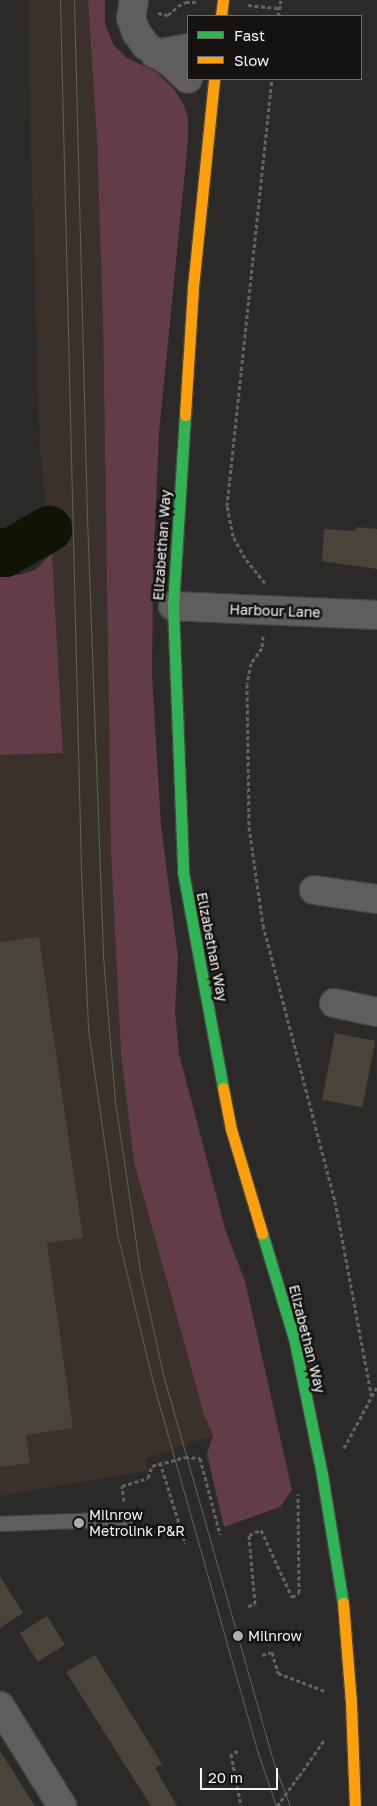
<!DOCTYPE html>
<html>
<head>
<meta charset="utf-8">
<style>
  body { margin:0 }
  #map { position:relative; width:377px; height:1806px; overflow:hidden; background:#2c2a28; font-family:"Golos Text",sans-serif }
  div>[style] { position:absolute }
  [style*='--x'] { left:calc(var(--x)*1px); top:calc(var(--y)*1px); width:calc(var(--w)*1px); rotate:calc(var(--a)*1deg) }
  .built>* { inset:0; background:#3a312a }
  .green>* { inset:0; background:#623d47 }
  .river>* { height:46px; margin:-23px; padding:0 23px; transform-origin:23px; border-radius:23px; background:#101404 }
  .building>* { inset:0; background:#48443a; transform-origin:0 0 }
  .path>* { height:3px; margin-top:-1.5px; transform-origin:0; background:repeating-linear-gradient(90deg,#646362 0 4px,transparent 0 6.5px) }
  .roads { filter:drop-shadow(1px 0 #484645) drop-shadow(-1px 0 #484645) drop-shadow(0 1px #484645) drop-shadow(0 -1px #484645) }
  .lane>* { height:14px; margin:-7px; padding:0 7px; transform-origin:7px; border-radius:7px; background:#5f5e5d }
  .street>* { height:28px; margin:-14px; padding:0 14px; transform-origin:14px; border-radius:14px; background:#5f5e5d }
  .fast>* { height:11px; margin:-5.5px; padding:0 5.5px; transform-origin:5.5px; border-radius:5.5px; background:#30b455 }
  .slow>* { height:11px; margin:-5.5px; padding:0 5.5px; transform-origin:5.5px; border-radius:5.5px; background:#ff9f0a }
  .tram>* { height:1px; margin:-0.5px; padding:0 0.5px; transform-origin:0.5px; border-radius:0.5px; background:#62605f }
  .path-bridge>* { height:3px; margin-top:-1.5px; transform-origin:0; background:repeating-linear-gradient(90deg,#646362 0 4px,transparent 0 6.5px) }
  .dots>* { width:14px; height:14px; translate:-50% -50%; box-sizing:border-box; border:2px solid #151311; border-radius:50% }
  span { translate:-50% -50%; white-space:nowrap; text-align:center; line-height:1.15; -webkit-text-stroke:5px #151311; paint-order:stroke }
  .street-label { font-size:14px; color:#f7f3f1 }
  .poi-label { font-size:14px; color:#f7f3f1 }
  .left { translate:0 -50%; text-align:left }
  .legend { position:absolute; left:187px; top:15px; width:175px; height:65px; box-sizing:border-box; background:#151311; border:1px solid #6f6d6b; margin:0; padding:6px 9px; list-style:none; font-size:15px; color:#f7f3f1 }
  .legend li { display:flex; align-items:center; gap:10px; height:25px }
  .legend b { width:25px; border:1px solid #6f6d6b }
  .scale { position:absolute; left:200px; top:1768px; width:78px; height:22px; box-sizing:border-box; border:2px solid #f7f3f1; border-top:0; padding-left:6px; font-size:15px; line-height:18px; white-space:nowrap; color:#f7f3f1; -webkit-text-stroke:4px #151311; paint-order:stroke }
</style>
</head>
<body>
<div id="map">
  <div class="built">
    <i style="clip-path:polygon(29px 0,94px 0,103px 321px,111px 852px,121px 1053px,168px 1288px,204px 1415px,213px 1435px,146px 1459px,147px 1471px,0 1496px,0 755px,63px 753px,52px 553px,40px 453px,31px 155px)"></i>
  </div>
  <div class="green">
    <i style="clip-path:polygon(88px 0,105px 0,105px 23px,113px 44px,127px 58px,155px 71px,174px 89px,184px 105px,188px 119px,188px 141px,159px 433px,153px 571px,152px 676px,161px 825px,178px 957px,175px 1011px,179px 1054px,226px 1232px,245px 1281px,292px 1490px,280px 1507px,224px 1527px,207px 1454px,213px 1435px,204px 1415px,134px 1162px,121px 1053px,111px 852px,103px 321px,97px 138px)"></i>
    <i style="clip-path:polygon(52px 553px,63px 753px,0 755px,0 572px,19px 575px,35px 570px)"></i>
  </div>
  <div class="river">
    <i style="--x:0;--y:551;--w:6;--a:31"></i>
    <i style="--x:5;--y:554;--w:51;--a:-29.6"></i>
  </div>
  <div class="building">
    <i style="clip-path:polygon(357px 527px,377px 529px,377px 569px,322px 561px,324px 529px,356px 531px)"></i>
    <i style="clip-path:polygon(39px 937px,83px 1238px,47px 1243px,73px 1428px,26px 1435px,30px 1463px,0 1467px,0 942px)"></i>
    <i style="left:335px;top:1033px;width:41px;height:68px;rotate:11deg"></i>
    <i style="clip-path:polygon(0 1576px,23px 1613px,0 1628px)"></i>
    <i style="left:47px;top:1616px;width:34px;height:32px;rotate:58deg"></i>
    <i style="clip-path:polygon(95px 1655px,162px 1764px,155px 1768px,177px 1806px,151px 1806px,66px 1672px)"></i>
    <i style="clip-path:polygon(0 1751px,35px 1806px,0 1806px)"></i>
  </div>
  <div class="path">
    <i style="--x:248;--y:5;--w:31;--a:6"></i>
    <i style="--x:158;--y:13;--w:10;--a:11"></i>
    <i style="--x:168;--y:15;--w:13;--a:-42"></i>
    <i style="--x:178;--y:6;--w:9;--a:-27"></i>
    <i style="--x:186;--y:2;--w:10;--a:0"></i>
    <i style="--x:278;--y:16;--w:16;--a:-79"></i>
    <i style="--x:265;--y:583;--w:32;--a:-129"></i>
    <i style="--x:245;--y:558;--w:25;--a:-119"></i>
    <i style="--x:233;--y:536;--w:31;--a:-101"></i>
    <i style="--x:227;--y:506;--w:429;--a:-84"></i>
    <i style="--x:263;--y:636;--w:12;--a:95"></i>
    <i style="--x:262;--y:648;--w:19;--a:126"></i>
    <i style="--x:251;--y:663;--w:21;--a:101"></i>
    <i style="--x:247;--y:684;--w:143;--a:89.2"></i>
    <i style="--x:249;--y:827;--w:99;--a:81.9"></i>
    <i style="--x:263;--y:925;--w:285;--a:75.4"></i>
    <i style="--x:335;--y:1201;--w:200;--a:79.4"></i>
    <i style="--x:344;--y:1448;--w:69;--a:-61.6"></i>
    <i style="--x:160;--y:1462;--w:85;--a:72.8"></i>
    <i style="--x:124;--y:1501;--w:15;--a:-98"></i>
    <i style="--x:122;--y:1486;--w:27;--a:-17"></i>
    <i style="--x:148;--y:1478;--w:13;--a:-72"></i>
    <i style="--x:152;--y:1466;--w:34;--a:-15"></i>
    <i style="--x:185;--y:1457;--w:15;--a:4"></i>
    <i style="--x:200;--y:1458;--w:79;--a:75.3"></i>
    <i style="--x:248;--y:1606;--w:7;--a:-16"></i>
    <i style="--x:255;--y:1604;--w:69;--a:-95"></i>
    <i style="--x:249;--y:1535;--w:13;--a:-23"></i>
    <i style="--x:261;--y:1530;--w:74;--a:65.2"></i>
    <i style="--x:292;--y:1597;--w:8;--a:-30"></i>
    <i style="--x:299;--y:1593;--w:99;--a:-90.6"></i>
    <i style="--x:262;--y:1655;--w:10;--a:-17"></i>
    <i style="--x:272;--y:1652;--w:22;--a:74"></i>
    <i style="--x:278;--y:1673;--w:50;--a:21"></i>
    <i style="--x:238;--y:1751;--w:8;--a:157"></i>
    <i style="--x:231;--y:1754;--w:53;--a:79.1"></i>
    <i style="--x:299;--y:1776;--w:45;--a:-54.9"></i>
  </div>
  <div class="roads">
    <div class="lane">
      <i style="--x:0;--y:1524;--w:128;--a:-2.2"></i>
    </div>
    <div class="street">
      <i style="--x:134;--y:0;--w:18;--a:99"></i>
      <i style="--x:131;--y:18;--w:15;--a:70"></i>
      <i style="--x:136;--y:32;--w:17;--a:54"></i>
      <i style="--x:146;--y:46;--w:30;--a:34"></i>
      <i style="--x:171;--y:63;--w:23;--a:43"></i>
      <i style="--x:155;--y:54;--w:34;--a:-10"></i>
      <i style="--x:173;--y:606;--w:204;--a:2.5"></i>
      <i style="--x:314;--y:890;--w:64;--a:8.1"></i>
      <i style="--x:334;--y:1003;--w:44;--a:11.8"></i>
      <i style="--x:0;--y:1706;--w:118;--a:58.2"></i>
    </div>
    <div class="fast">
      <i style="--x:185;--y:415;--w:191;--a:93.6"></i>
      <i style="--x:173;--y:606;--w:266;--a:87.8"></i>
      <i style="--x:183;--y:872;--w:220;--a:79.5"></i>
      <i style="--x:262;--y:1233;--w:110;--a:73.1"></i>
      <i style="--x:294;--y:1338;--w:140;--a:78.4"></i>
      <i style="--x:322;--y:1475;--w:130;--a:80.7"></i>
    </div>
    <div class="slow">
      <i style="--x:221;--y:16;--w:16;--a:-83"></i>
      <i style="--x:185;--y:415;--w:128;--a:-86.4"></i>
      <i style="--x:193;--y:287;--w:209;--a:-84.2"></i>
      <i style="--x:223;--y:1088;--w:42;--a:79"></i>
      <i style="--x:231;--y:1129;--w:109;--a:73.4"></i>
      <i style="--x:343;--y:1603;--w:100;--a:85.4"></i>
      <i style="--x:351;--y:1703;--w:103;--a:87.8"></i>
    </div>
  </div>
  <div class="tram">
    <i style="--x:60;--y:0;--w:872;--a:88.62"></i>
    <i style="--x:81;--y:872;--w:157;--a:87.4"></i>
    <i style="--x:88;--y:1029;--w:206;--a:81.9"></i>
    <i style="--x:117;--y:1233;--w:150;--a:76.5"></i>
    <i style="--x:152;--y:1379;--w:386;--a:74.2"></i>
    <i style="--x:257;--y:1750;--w:59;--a:71.3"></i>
    <i style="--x:74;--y:0;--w:517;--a:88.56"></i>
    <i style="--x:87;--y:517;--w:439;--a:87.9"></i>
    <i style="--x:103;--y:956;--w:145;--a:85.3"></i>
    <i style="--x:115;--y:1101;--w:171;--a:81.6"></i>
    <i style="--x:140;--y:1270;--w:111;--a:77.5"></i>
    <i style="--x:164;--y:1378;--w:401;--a:74.1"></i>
    <i style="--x:274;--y:1764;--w:45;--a:69.1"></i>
  </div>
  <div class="path-bridge">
    <i style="--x:277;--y:1806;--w:37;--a:-54"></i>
  </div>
  <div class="dots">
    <i style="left:79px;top:1523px;background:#b0adab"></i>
    <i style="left:238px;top:1636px;background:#b0adab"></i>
  </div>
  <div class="street-label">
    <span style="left:162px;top:545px;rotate:-86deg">Elizabethan Way</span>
    <span style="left:275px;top:611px;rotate:2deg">Harbour Lane</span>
    <span style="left:212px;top:947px;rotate:79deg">Elizabethan Way</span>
    <span style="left:307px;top:1339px;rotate:76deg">Elizabethan Way</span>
  </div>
  <div class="poi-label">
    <span class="left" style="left:89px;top:1523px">Milnrow<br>Metrolink P&amp;R</span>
    <span class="left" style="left:248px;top:1636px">Milnrow</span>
  </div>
  <ul class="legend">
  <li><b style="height:6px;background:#30b455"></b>Fast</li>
  <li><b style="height:6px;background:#ff9f0a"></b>Slow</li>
  </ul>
  <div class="scale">20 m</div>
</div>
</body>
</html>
